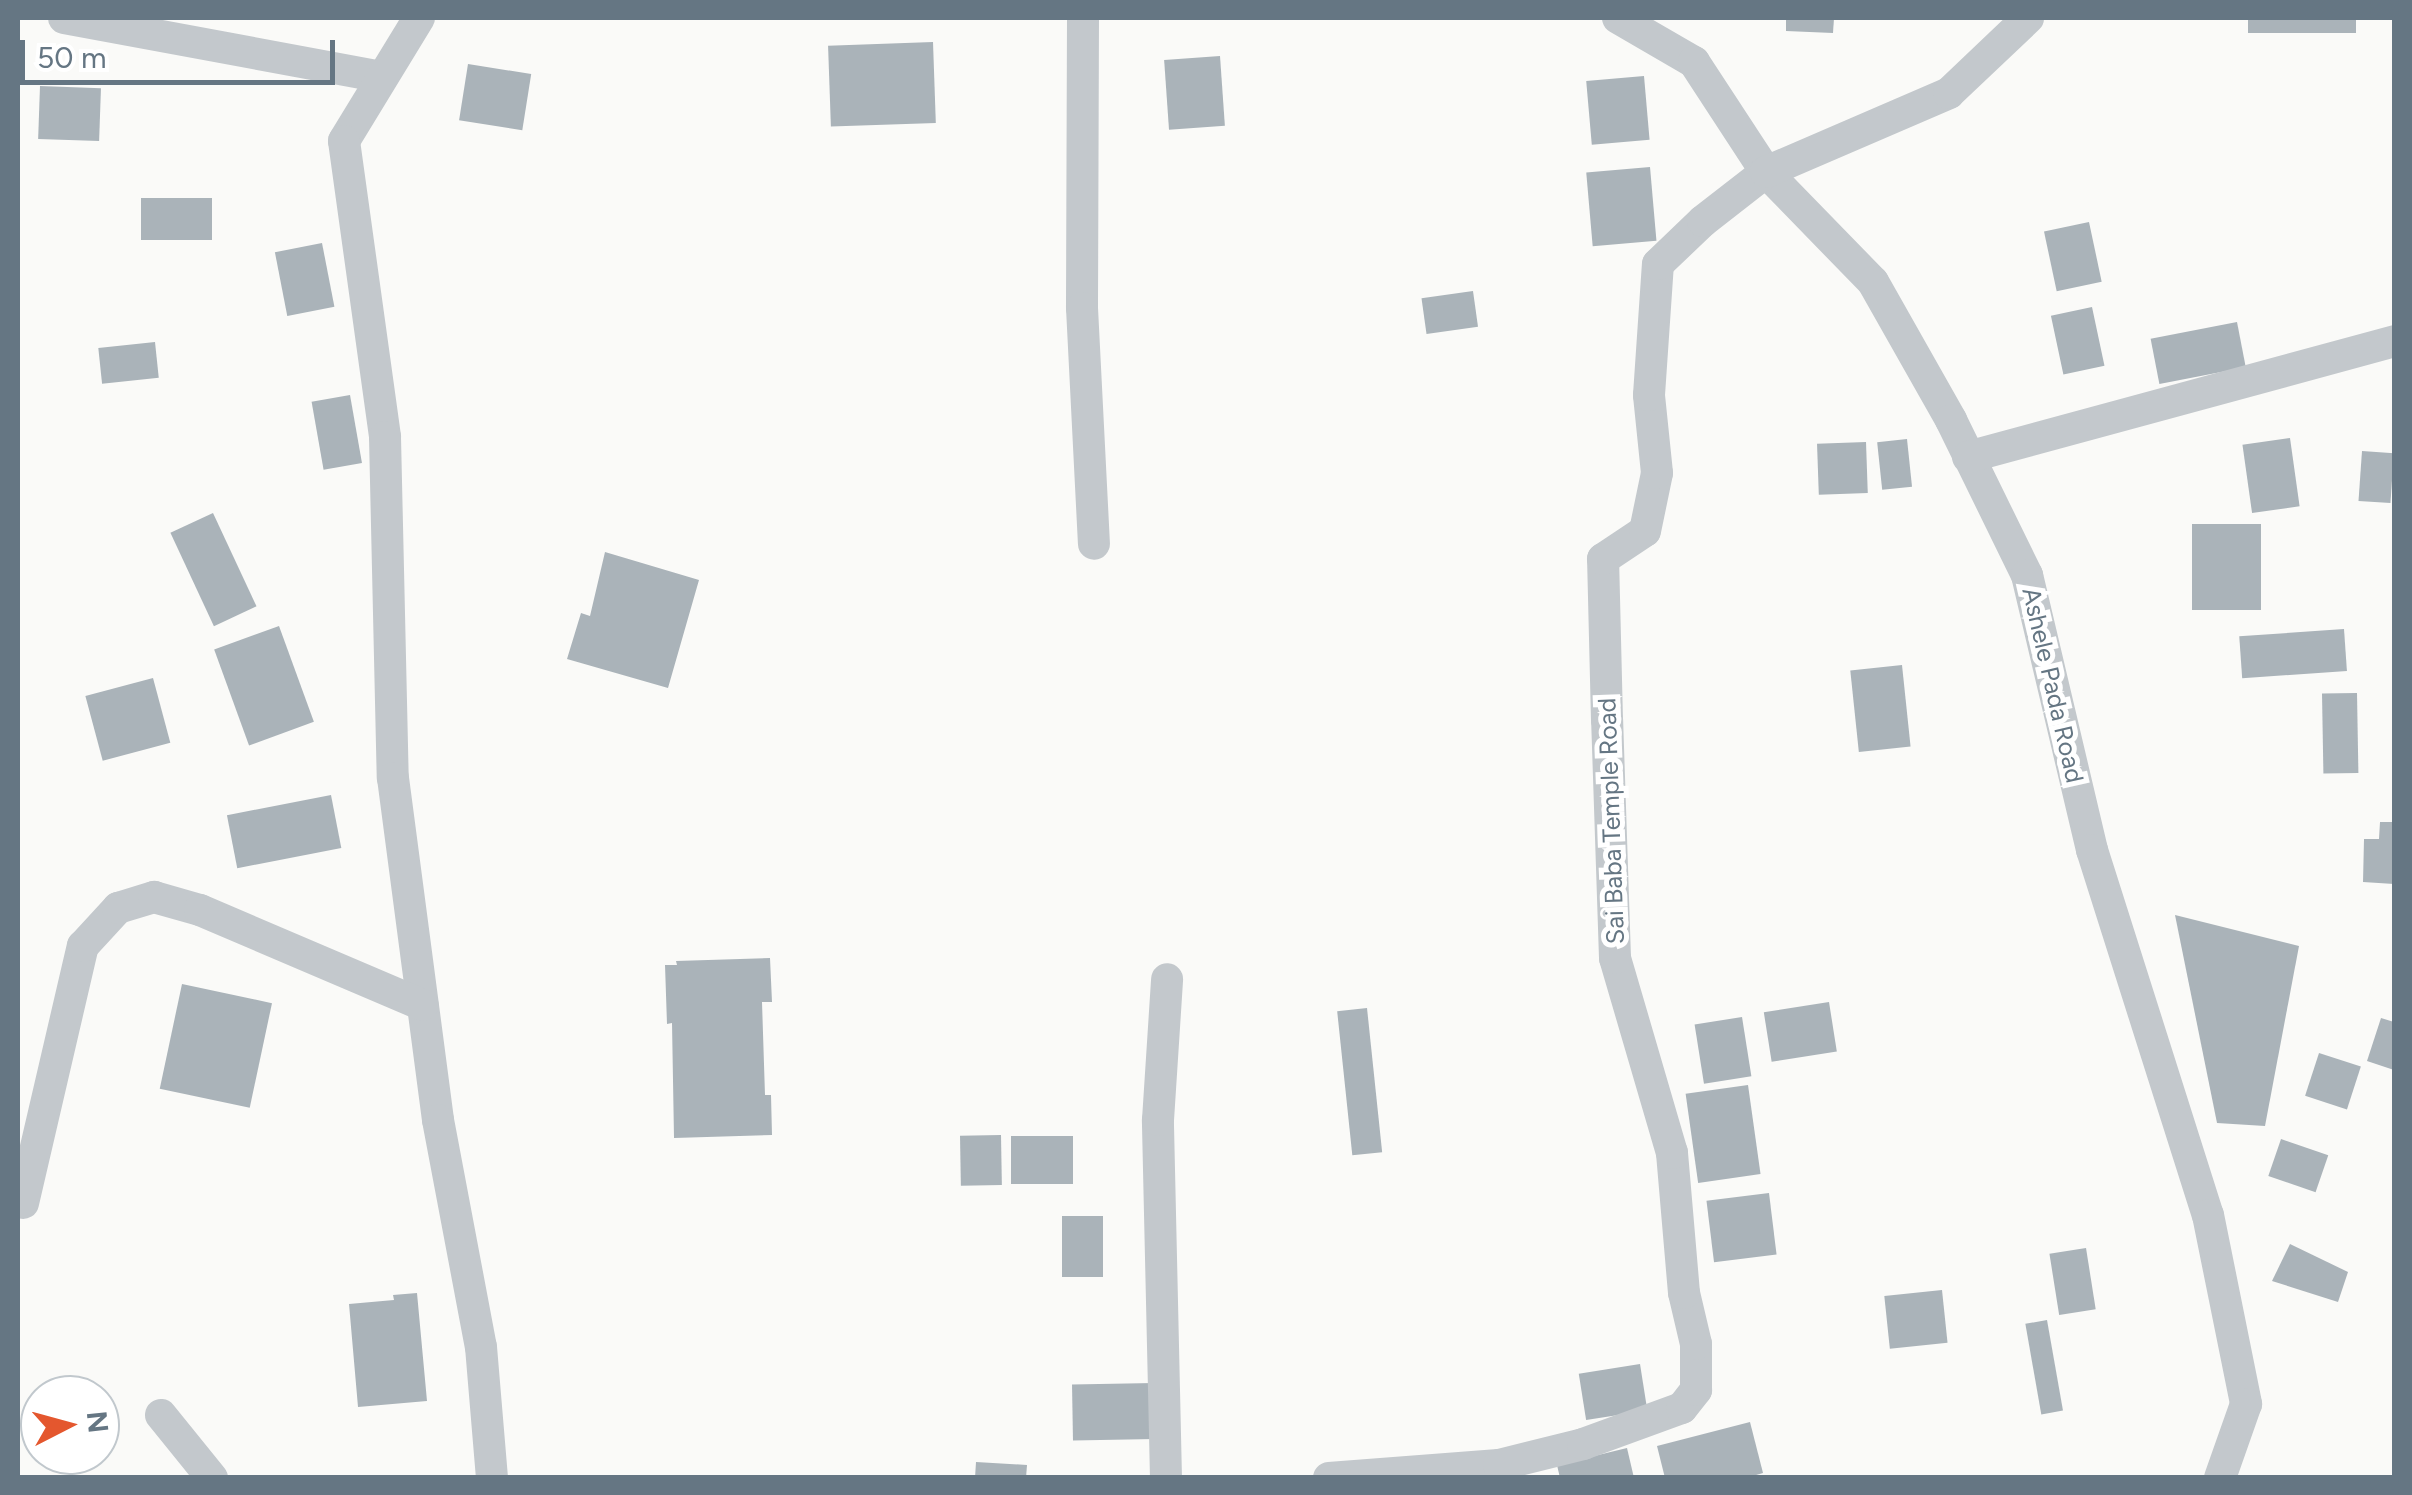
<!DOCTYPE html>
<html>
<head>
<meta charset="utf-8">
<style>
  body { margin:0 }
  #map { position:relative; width:2412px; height:1495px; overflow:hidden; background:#fafaf8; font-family:Figtree,sans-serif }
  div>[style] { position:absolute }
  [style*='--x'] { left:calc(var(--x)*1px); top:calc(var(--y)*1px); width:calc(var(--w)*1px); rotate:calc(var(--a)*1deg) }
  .building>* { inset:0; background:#aab3b9; transform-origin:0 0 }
  .minor>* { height:32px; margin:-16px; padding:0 16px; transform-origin:16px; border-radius:16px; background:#c3c8cc }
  span { translate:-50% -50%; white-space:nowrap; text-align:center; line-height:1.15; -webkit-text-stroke:10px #fff; paint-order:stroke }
  .street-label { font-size:25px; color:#657683 }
  .frame { position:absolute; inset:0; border:20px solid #657683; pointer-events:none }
  .north { position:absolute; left:20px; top:1375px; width:100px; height:100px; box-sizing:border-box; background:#fff; border:2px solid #c1c8cd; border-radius:50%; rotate:84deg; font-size:28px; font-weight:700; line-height:40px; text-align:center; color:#657683 }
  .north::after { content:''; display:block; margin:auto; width:35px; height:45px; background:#e4572e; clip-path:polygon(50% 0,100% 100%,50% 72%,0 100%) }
  .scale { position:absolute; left:20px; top:40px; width:315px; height:45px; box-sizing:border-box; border:5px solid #657683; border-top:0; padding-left:12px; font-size:30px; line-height:35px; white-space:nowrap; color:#657683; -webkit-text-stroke:8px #fff; paint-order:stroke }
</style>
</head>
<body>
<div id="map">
  <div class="building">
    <i style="clip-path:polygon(1786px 18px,1834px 18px,1833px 33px,1786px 31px)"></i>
    <i style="left:2248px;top:18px;width:108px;height:15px"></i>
    <i style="left:933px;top:42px;width:81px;height:105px;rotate:88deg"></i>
    <i style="left:1220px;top:56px;width:70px;height:56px;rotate:86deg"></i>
    <i style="left:468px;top:64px;width:64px;height:57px;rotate:9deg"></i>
    <i style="left:1644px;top:76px;width:64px;height:58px;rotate:85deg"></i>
    <i style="left:40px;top:86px;width:61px;height:53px;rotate:2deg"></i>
    <i style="left:1650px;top:167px;width:74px;height:64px;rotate:85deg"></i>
    <i style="left:141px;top:198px;width:71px;height:42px"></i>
    <i style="left:2089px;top:222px;width:61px;height:46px;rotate:78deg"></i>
    <i style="left:322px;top:243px;width:65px;height:48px;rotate:79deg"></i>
    <i style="left:1473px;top:291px;width:36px;height:52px;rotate:82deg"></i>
    <i style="left:2092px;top:307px;width:60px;height:42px;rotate:78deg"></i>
    <i style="left:2237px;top:322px;width:46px;height:88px;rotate:79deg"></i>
    <i style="left:155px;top:342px;width:36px;height:57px;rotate:84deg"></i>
    <i style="left:350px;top:395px;width:69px;height:39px;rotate:80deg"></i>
    <i style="left:2290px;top:438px;width:69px;height:48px;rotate:82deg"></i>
    <i style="left:1907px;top:439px;width:48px;height:30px;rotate:84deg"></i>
    <i style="left:1866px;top:442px;width:51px;height:49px;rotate:88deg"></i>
    <i style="left:2362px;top:451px;width:32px;height:50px;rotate:4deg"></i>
    <i style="left:213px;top:513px;width:103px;height:47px;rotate:65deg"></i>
    <i style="left:2192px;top:524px;width:69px;height:86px"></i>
    <i style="clip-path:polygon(605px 552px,699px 580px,668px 688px,567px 659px,581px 613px,590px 616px)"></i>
    <i style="left:279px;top:626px;width:102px;height:69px;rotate:70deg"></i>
    <i style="left:2344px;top:629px;width:42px;height:105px;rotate:86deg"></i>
    <i style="left:1902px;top:665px;width:82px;height:52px;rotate:84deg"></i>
    <i style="left:153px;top:678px;width:67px;height:70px;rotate:75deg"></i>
    <i style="left:2357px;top:693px;width:80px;height:35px;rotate:89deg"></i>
    <i style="left:331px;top:795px;width:54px;height:106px;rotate:79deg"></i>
    <i style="clip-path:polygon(2380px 822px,2394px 822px,2394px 884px,2363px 882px,2364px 839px,2379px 839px)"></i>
    <i style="clip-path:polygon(2175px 915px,2299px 946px,2265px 1126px,2217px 1123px)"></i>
    <i style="clip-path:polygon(770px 958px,772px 1002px,762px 1002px,765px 1095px,771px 1095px,772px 1135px,674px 1138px,672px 1023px,667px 1024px,665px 965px,677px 965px,676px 961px)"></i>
    <i style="left:182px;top:984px;width:92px;height:107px;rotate:12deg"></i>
    <i style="left:1829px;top:1002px;width:50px;height:66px;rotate:81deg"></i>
    <i style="left:1367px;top:1008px;width:145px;height:30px;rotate:84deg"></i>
    <i style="left:1742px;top:1017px;width:60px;height:48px;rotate:81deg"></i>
    <i style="clip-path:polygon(2381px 1018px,2394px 1022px,2394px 1070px,2367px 1061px)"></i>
    <i style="left:2319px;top:1053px;width:44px;height:45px;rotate:18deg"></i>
    <i style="left:1748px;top:1085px;width:90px;height:63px;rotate:82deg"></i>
    <i style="left:1001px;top:1135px;width:50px;height:41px;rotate:89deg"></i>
    <i style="left:1011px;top:1136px;width:62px;height:48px"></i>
    <i style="left:2281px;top:1139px;width:50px;height:39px;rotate:19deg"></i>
    <i style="left:1769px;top:1193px;width:62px;height:63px;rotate:83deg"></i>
    <i style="left:1062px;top:1216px;width:41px;height:61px"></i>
    <i style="clip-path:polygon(2290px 1244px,2348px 1272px,2338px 1302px,2272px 1281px)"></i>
    <i style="left:2086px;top:1248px;width:62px;height:37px;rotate:81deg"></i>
    <i style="left:1942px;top:1290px;width:53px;height:58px;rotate:84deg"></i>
    <i style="clip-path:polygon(417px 1293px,427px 1401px,358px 1407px,349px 1304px,394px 1300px,393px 1295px)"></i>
    <i style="left:2047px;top:1320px;width:92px;height:22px;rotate:80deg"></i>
    <i style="left:1640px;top:1364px;width:47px;height:62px;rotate:81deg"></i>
    <i style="left:1154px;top:1383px;width:56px;height:82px;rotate:89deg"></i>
    <i style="clip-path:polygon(1750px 1422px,1763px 1473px,1746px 1478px,1665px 1478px,1657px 1446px)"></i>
    <i style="clip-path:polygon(1627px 1448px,1634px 1478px,1560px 1478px,1557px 1465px)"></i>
    <i style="clip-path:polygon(976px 1462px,1027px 1465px,1026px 1478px,975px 1478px)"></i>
  </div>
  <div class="minor">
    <i style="--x:64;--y:18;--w:323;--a:10.5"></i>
    <i style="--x:419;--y:18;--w:144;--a:121.4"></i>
    <i style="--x:344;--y:141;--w:299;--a:82.1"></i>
    <i style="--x:385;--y:437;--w:341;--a:88.7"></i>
    <i style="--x:393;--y:778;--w:345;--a:82.5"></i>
    <i style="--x:438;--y:1120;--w:231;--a:79.3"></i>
    <i style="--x:481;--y:1347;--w:131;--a:85.2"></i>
    <i style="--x:1083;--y:18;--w:290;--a:90.2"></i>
    <i style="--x:1082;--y:308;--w:236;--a:87.1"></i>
    <i style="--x:1618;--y:18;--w:88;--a:30.1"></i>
    <i style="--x:1694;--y:62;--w:131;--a:56.8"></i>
    <i style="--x:1766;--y:172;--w:153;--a:45.8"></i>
    <i style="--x:1873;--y:282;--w:159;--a:60.5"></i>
    <i style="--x:1951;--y:420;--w:173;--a:63.9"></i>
    <i style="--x:2027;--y:575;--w:283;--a:76.7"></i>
    <i style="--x:2092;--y:850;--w:383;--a:72.4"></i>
    <i style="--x:2208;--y:1215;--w:193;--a:78.6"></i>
    <i style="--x:2246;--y:1404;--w:78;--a:109.4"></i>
    <i style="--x:1968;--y:457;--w:442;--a:-15.2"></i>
    <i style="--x:23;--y:1203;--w:264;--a:-76.9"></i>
    <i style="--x:83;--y:946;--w:52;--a:-47.4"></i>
    <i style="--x:118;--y:908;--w:38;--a:-17"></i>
    <i style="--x:154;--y:897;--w:48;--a:15.8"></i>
    <i style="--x:200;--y:910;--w:242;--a:23.1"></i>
    <i style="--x:161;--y:1415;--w:81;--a:51"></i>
    <i style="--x:1166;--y:1478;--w:358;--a:-91.3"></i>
    <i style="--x:1158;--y:1120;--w:141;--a:-86.3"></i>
    <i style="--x:1329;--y:1478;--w:170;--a:-4.4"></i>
    <i style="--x:1499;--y:1465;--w:87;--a:-14"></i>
    <i style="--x:1583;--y:1444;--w:105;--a:-20"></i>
    <i style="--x:1682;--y:1408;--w:23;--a:-52"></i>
    <i style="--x:1696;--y:1390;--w:46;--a:-90"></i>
    <i style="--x:1696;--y:1344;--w:52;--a:-103.2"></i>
    <i style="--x:1684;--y:1293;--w:141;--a:-94.9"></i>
    <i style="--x:1672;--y:1153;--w:203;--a:-106.3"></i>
    <i style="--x:1615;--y:958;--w:238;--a:-91.9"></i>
    <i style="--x:1607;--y:720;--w:161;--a:-91.4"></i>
    <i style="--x:1603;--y:559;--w:50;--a:-33.7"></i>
    <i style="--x:1645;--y:531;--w:59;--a:-78.3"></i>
    <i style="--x:1657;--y:473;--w:78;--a:-95.9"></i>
    <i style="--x:1649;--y:395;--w:131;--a:-86.1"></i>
    <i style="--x:1658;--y:264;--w:62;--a:-43.7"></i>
    <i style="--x:1703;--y:221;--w:80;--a:-37.9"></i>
    <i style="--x:1766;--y:172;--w:199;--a:-23.3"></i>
    <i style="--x:1949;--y:93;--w:109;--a:-43.5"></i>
  </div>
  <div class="street-label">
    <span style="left:2053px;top:685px;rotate:77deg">Ashele Pada Road</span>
    <span style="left:1611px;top:821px;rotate:-92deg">Sai Baba Temple Road</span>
  </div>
  <div class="frame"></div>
  <div class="north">N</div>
  <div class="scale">50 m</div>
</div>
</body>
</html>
